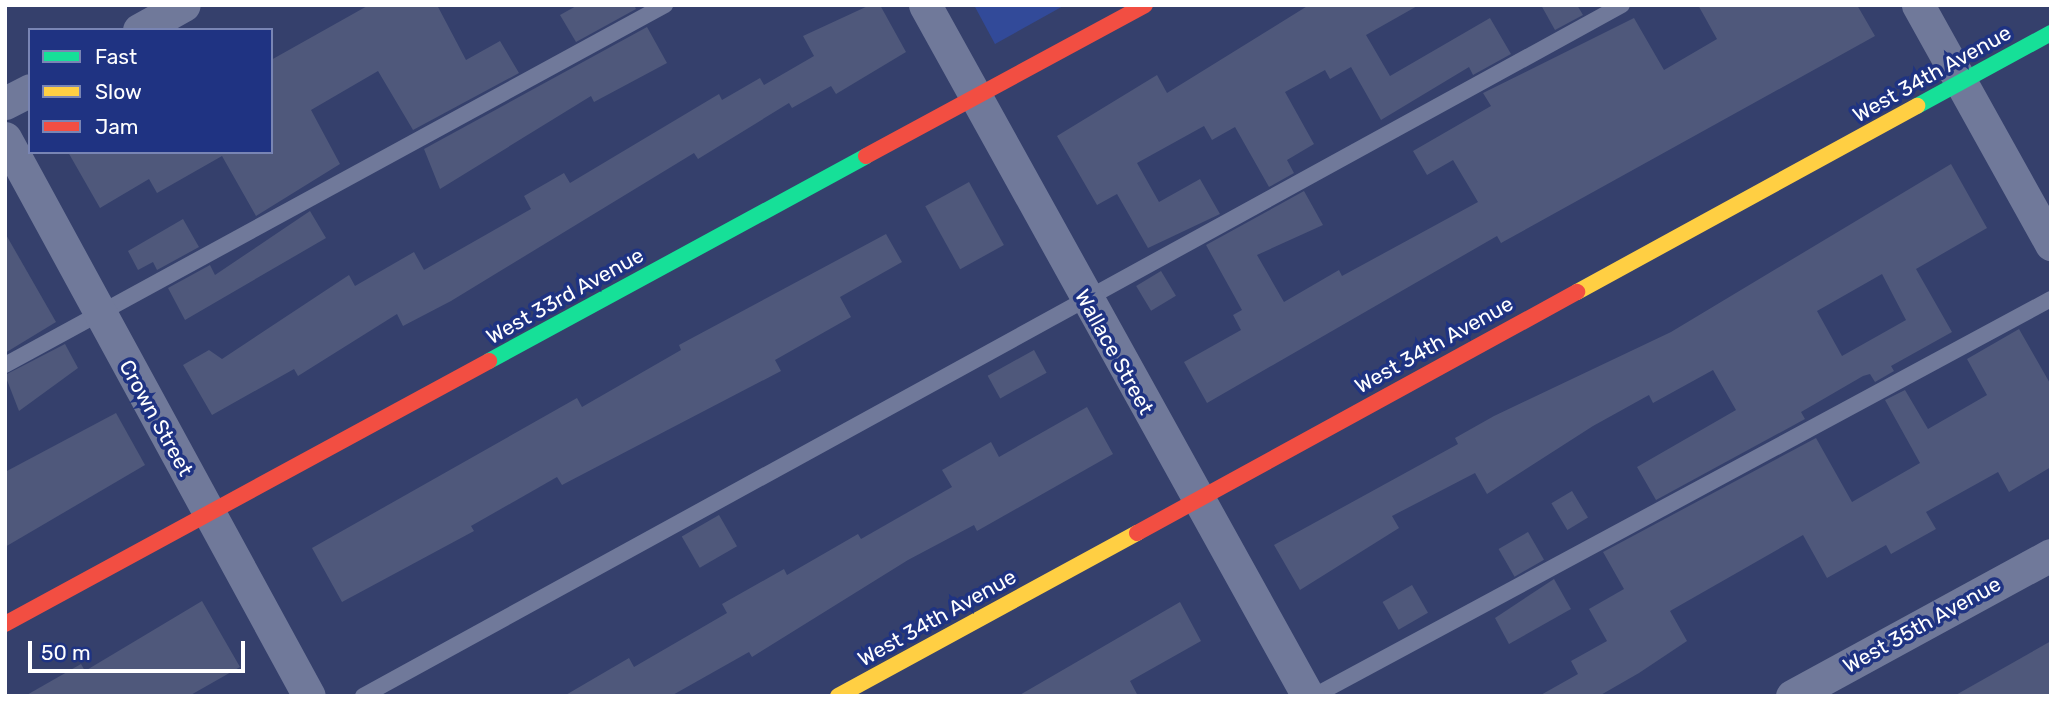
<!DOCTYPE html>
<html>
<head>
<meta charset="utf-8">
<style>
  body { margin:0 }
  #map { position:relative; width:2056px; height:701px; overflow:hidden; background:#35406c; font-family:Rubik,sans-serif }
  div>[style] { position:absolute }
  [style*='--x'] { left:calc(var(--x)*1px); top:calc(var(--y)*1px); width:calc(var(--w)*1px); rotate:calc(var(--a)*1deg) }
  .green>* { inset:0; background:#324a99 }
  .building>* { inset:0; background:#4f587b; transform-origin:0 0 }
  .lane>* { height:16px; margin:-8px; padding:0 8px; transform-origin:8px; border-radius:8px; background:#70799a }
  .street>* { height:33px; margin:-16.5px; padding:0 16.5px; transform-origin:16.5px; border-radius:16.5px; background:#70799a }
  .fast>* { height:16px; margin:-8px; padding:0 8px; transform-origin:8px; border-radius:8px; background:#16e098 }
  .slow>* { height:16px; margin:-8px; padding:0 8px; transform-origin:8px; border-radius:8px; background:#ffcf43 }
  .jam>* { height:16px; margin:-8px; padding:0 8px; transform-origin:8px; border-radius:8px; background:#f24e42 }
  span { translate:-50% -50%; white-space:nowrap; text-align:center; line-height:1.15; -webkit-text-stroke:7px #1f3382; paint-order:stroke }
  .street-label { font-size:21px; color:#fff }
  .frame { position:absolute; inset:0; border:7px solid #fff; pointer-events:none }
  .legend { position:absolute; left:28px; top:28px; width:245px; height:126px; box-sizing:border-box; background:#1f3382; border:2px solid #7985b4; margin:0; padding:9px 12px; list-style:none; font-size:21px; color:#fff }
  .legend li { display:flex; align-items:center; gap:14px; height:35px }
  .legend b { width:35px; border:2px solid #7985b4 }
  .scale { position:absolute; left:28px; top:641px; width:217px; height:32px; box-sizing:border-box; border:4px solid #fff; border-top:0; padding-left:9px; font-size:21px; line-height:24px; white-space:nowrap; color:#fff; -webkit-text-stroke:5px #1f3382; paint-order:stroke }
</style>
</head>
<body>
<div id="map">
  <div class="green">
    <i style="clip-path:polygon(974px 5px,1065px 5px,995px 44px)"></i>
  </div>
  <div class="building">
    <i style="clip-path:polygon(369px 5px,437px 5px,466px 60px,500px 41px,519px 73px,413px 130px,378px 71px,311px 110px,340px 164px,256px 216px,222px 156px,157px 193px,149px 179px,100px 208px,68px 152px,271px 152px,271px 60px)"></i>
    <i style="clip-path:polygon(578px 5px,634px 5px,636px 9px,576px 42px,560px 15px)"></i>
    <i style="clip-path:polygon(870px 5px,880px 5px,906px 52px,836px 94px,831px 86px,792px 108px,789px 103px,698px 159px,694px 153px,451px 301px,403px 326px,397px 314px,298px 376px,294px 369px,212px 415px,183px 365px,209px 350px,222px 359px,349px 275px,355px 286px,414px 252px,424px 270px,531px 209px,524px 196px,564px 173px,570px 183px,719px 94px,722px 100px,760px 78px,764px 85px,814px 56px,803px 36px)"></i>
    <i style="clip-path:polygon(1309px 5px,1419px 5px,1366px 35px,1390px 76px,1490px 18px,1511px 54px,1473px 75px,1469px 67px,1381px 120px,1351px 67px,1330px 79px,1325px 70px,1285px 92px,1314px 144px,1287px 160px,1294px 173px,1269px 187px,1235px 127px,1212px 140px,1204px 126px,1137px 163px,1159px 202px,1200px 179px,1220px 214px,1148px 248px,1117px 194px,1097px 205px,1057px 136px,1157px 75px,1167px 93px)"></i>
    <i style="clip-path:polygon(1541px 5px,1577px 5px,1583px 15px,1555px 30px)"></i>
    <i style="clip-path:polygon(1698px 5px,1857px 5px,1875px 36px,1501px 243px,1497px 236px,1207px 403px,1184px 362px,1241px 330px,1233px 315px,1242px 310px,1206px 245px,1304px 191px,1323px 225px,1257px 255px,1284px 302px,1339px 270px,1342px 276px,1478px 202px,1453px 160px,1427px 175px,1413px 151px,1491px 106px,1483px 93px,1634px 18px,1664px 70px,1717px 39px)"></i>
    <i style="clip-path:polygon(647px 27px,667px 63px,594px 102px,591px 96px,440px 189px,424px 149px)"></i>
    <i style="clip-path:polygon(evenodd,1951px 164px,1987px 228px,1916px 269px,1952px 332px,1891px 366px,1894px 371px,1875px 382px,1870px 374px,1863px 376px,1801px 412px,1805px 419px,1656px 500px,1637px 467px,1736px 410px,1713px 370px,1653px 403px,1649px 395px,1593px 426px,1487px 494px,1475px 473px,1392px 516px,1399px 528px,1300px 590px,1274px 545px,1458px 444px,1455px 438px,1494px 416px,1671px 332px,1951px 164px,1882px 274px,1906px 320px,1842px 356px,1817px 311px,1882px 274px)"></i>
    <i style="left:969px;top:182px;width:72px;height:50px;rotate:61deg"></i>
    <i style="clip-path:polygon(310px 211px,326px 238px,185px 320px,168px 288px,210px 265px,215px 275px)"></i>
    <i style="clip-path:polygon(183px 219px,199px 247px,157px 270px,153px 262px,138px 270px,128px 251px)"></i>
    <i style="clip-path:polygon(5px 233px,56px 322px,5px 353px)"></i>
    <i style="clip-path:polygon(886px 234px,902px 262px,840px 297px,851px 317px,775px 360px,781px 371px,562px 485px,557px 477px,471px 526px,474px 531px,342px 602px,312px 548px,577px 398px,582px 407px,681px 350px,679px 345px)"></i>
    <i style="left:1161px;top:271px;width:29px;height:29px;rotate:59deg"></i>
    <i style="clip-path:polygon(2019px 329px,2051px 385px,2051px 467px,2009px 492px,1998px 472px,1926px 512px,1936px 529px,1891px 554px,1886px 545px,1827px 578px,1803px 535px,1670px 611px,1687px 641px,1639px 673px,1599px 696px,1539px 696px,1578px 674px,1571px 661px,1607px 641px,1589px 609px,1624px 589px,1603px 552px,1816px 438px,1852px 502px,1920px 463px,1885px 400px,1905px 390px,1928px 429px,1987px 395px,1967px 359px)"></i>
    <i style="clip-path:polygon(65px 344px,78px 368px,19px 411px,5px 375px)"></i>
    <i style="left:1034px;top:350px;width:26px;height:53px;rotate:61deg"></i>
    <i style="clip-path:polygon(1087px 407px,1113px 454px,977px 531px,974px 525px,908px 560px,752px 657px,749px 652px,671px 696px,564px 696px,629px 658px,634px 667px,727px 613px,722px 604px,784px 569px,787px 575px,858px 534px,861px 539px,952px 487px,942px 470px,991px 442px,999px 457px)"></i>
    <i style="clip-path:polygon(116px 413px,145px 465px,5px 547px,5px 472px)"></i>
    <i style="left:1572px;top:491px;width:31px;height:24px;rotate:59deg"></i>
    <i style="left:719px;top:515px;width:36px;height:43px;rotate:60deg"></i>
    <i style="left:1528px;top:532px;width:32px;height:34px;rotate:60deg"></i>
    <i style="clip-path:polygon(1554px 579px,1571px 609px,1509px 644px,1495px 618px)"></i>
    <i style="left:1412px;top:585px;width:32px;height:34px;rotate:60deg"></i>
    <i style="clip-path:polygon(202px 601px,240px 667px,189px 696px,25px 696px,81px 664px,85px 671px)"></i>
    <i style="clip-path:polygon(1180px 602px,1201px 641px,1130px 681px,1138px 696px,1018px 696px)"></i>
    <i style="clip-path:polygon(2051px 641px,2051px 696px,1954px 696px)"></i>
  </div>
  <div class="lane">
    <i style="--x:5;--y:365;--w:752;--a:-28.61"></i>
    <i style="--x:363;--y:696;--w:1436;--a:-28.76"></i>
    <i style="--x:1314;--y:696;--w:837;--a:-28.31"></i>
  </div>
  <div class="street">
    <i style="--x:925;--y:5;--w:790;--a:61"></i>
    <i style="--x:1918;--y:5;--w:274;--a:60.9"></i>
    <i style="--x:139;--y:30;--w:51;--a:-29.1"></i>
    <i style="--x:5;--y:103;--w:28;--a:-27"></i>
    <i style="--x:5;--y:138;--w:635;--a:61.42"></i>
    <i style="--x:1792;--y:696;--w:295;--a:-28.6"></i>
  </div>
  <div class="fast">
    <i style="--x:1917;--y:106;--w:153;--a:-28.6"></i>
    <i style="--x:489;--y:361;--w:429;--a:-28.5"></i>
  </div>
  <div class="slow">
    <i style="--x:1577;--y:292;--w:388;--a:-28.7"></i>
    <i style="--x:838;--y:696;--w:341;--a:-28.6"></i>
  </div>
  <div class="jam">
    <i style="--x:866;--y:156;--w:317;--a:-28.4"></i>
    <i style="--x:1137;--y:533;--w:502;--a:-28.71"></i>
    <i style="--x:5;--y:624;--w:551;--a:-28.52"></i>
  </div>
  <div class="street-label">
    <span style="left:1932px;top:74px;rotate:-29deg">West 34th Avenue</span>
    <span style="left:565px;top:296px;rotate:-29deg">West 33rd Avenue</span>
    <span style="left:1434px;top:345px;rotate:-29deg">West 34th Avenue</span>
    <span style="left:1114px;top:352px;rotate:61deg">Wallace Street</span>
    <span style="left:156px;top:418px;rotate:61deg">Crown Street</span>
    <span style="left:937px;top:618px;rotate:-29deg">West 34th Avenue</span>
    <span style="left:1922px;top:625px;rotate:-29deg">West 35th Avenue</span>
  </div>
  <div class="frame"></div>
  <ul class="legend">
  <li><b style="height:9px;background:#16e098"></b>Fast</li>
  <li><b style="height:9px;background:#ffcf43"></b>Slow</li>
  <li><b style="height:9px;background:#f24e42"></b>Jam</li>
  </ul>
  <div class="scale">50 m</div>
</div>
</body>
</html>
